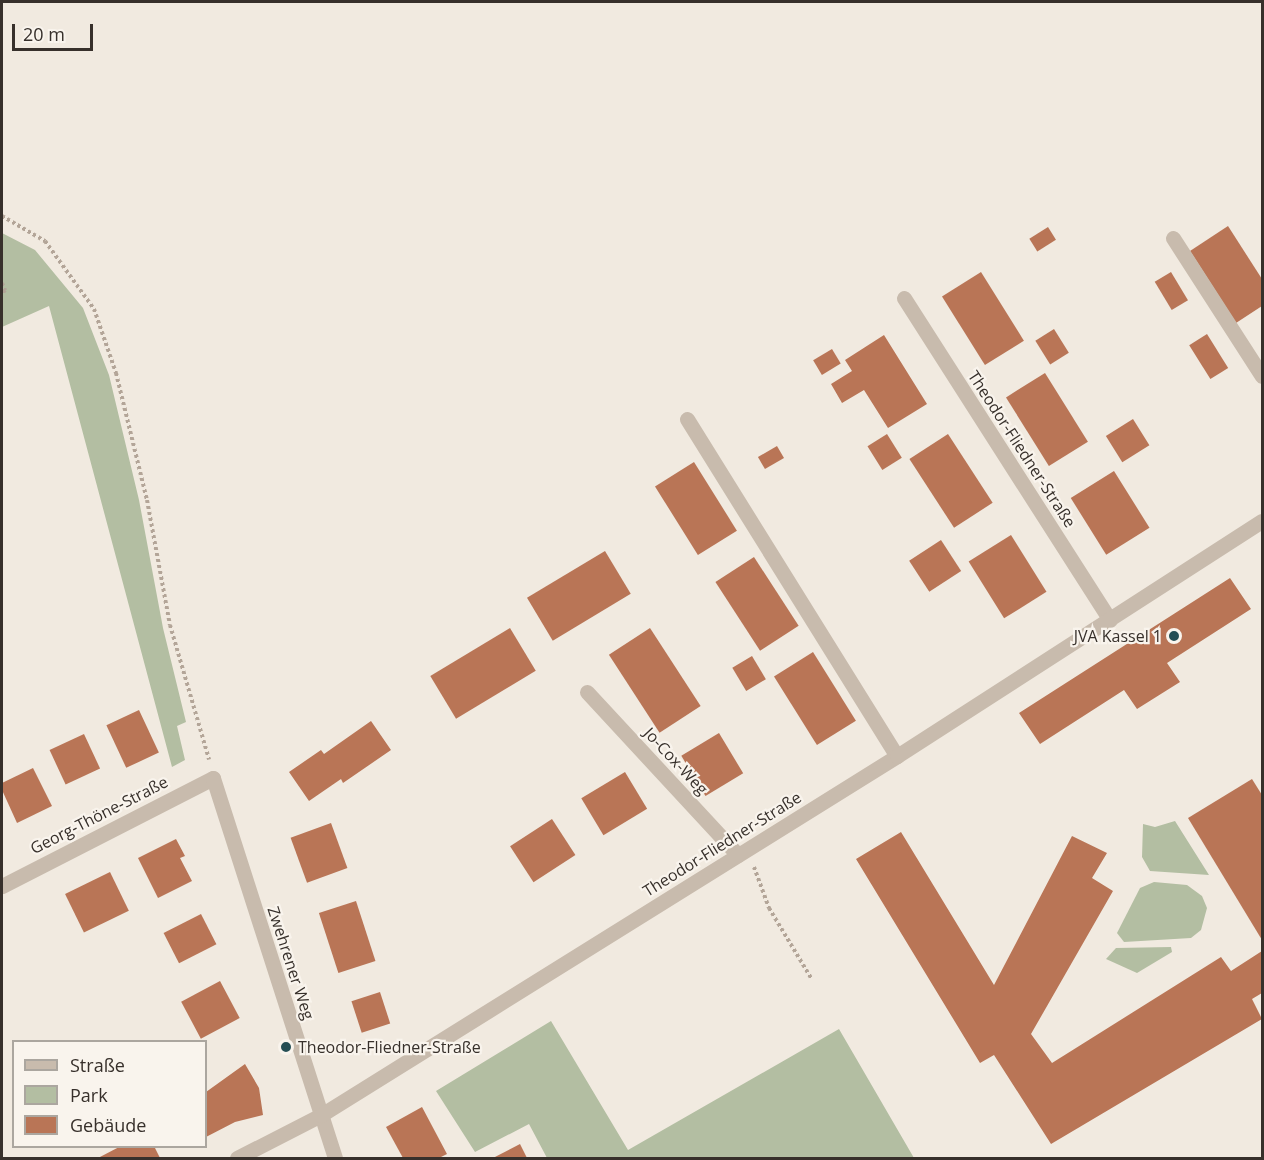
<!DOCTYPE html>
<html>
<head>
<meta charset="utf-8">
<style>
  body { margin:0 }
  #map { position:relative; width:1264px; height:1160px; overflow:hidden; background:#f1eae0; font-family:"Open Sans",sans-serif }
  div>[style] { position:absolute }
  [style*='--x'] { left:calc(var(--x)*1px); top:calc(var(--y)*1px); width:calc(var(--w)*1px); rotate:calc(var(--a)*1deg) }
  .green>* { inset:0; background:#b3bea2 }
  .building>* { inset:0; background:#b97556; transform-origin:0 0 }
  .path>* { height:4px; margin-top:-2px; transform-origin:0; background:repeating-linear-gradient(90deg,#b3a598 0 3px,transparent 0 6px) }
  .street>* { height:15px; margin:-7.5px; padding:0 7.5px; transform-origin:7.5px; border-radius:7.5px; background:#c8bbad }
  .dots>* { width:16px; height:16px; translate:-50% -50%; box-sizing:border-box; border:3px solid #f9f4ed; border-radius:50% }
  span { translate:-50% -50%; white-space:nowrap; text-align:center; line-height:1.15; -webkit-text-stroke:4.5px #f9f4ed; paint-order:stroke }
  .street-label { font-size:16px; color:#37302b }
  .poi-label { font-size:16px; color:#37302b }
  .right { translate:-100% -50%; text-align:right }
  .left { translate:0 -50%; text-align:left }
  .frame { position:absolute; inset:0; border:3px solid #37302b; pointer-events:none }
  .legend { position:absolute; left:12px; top:1040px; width:195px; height:108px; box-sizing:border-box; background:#f9f4ed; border:2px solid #aba69f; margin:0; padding:8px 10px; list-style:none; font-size:18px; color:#37302b }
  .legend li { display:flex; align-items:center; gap:12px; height:30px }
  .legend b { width:30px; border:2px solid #aba69f }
  .scale { position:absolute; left:12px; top:24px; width:81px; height:27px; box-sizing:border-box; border:3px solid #37302b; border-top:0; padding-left:8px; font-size:18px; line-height:21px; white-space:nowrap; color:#37302b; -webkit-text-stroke:4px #f9f4ed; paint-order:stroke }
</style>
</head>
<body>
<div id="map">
  <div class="green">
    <i style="clip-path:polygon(2px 233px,35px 250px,83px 308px,109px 375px,139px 500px,163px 628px,186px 722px,177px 726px,185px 760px,172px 767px,49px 306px,2px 327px)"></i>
    <i style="clip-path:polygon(1175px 821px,1209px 875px,1150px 871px,1142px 857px,1143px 824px,1155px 827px)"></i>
    <i style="clip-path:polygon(1154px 882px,1187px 885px,1202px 896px,1207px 908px,1201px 930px,1191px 938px,1124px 942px,1117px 933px,1140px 888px)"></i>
    <i style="clip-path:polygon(1171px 947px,1172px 952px,1137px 973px,1106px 959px,1116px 948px)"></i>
    <i style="clip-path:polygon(551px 1021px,628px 1150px,839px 1029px,914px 1158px,547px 1158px,529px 1124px,475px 1152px,436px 1091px)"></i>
  </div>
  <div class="building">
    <i style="clip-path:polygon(1228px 226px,1262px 279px,1262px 306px,1236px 323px,1190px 251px)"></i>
    <i style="left:1048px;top:227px;width:15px;height:22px;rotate:58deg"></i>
    <i style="left:981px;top:272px;width:81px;height:46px;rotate:58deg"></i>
    <i style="left:1171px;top:272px;width:33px;height:19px;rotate:59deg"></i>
    <i style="left:1054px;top:329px;width:28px;height:22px;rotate:58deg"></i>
    <i style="left:1207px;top:334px;width:40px;height:21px;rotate:58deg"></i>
    <i style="clip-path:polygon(884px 335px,927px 404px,888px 428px,864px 390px,842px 403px,831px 384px,852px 371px,845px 360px)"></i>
    <i style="left:832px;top:349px;width:17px;height:22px;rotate:59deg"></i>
    <i style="left:1045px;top:373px;width:81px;height:46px;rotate:58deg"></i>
    <i style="left:1133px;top:419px;width:31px;height:32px;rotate:58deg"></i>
    <i style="left:887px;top:434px;width:28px;height:23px;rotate:58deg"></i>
    <i style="left:948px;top:434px;width:82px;height:46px;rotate:57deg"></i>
    <i style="left:777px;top:446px;width:14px;height:22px;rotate:60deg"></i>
    <i style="left:694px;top:462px;width:81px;height:46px;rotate:58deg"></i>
    <i style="left:1114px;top:471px;width:67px;height:51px;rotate:58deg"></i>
    <i style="left:1011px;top:535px;width:67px;height:50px;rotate:58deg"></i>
    <i style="left:941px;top:540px;width:37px;height:38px;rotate:57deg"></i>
    <i style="left:605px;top:551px;width:50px;height:91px;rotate:59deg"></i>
    <i style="left:754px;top:557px;width:82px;height:46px;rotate:57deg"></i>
    <i style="clip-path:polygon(1230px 578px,1251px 609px,1167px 663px,1180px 682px,1137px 709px,1124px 690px,1040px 744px,1019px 713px)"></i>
    <i style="left:510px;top:628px;width:50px;height:93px;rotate:59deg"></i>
    <i style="left:650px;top:628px;width:93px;height:49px;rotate:57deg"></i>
    <i style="left:813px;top:652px;width:81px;height:46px;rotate:58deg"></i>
    <i style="left:752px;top:656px;width:27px;height:23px;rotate:59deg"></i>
    <i style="left:139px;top:710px;width:47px;height:36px;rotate:65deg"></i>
    <i style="clip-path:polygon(371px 721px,391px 750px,343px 783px,341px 779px,309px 801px,289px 772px,321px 750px,324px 754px)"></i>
    <i style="left:719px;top:733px;width:47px;height:44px;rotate:59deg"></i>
    <i style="left:84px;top:734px;width:38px;height:38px;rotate:65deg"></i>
    <i style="clip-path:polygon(33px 768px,52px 806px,17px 823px,2px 790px,2px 783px)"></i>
    <i style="left:625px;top:772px;width:43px;height:51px;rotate:59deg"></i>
    <i style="clip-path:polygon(1252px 779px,1262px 795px,1262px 940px,1188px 818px)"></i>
    <i style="left:552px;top:819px;width:43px;height:50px;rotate:57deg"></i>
    <i style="left:331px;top:823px;width:48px;height:43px;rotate:70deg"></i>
    <i style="clip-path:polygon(901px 832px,994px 985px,1072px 836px,1107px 853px,1092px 878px,1113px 891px,1031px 1034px,1052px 1063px,1221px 957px,1231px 971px,1262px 951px,1262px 993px,1252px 999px,1262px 1019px,1051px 1144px,994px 1055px,980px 1063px,856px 859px)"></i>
    <i style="clip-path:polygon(176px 839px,185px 856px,180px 858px,192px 881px,158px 898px,138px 858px)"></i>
    <i style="left:110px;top:872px;width:43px;height:50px;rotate:64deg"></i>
    <i style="left:356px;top:901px;width:63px;height:39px;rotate:72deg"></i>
    <i style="left:201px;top:914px;width:34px;height:42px;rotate:63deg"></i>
    <i style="left:220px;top:981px;width:42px;height:44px;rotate:62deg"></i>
    <i style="left:380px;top:992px;width:33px;height:30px;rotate:72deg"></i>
    <i style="clip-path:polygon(245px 1064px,259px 1088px,263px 1115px,235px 1122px,206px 1137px,206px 1092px)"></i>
    <i style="clip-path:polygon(422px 1107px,447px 1154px,439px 1158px,403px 1158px,386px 1127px)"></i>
    <i style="clip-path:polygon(520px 1144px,527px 1158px,493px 1158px)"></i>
    <i style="clip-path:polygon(121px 1146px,154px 1146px,160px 1158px,98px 1158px)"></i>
  </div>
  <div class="path">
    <i style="--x:2;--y:216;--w:50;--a:30.2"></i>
    <i style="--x:45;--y:241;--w:84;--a:54.2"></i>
    <i style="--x:94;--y:309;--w:68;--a:71"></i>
    <i style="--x:116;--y:373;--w:131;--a:76.3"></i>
    <i style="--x:147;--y:500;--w:127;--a:79.6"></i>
    <i style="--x:170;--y:625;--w:140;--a:73.8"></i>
    <i style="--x:2;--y:283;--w:8;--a:67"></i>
    <i style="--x:5;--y:290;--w:5;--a:127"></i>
    <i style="--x:754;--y:867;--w:44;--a:69.9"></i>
    <i style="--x:769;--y:908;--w:82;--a:59"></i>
  </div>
  <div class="street">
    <i style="--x:1173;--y:238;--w:164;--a:57.2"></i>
    <i style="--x:904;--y:298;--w:382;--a:57.4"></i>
    <i style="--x:687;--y:419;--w:397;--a:58.1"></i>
    <i style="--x:587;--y:692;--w:222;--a:47.2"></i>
    <i style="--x:2;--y:886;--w:237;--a:-27.1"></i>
    <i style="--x:213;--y:778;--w:399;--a:72.2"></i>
    <i style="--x:237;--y:1158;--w:94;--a:-27.1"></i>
    <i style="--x:321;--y:1115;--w:679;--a:-31.93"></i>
    <i style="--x:897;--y:756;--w:434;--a:-32.8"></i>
  </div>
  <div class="dots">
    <i style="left:1174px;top:636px;background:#254e54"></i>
    <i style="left:286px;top:1047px;background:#254e54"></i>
  </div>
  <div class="street-label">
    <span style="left:1022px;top:449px;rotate:57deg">Theodor-Fliedner-Straße</span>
    <span style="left:676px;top:761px;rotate:47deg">Jo-Cox-Weg</span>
    <span style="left:99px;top:815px;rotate:-27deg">Georg-Thöne-Straße</span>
    <span style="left:722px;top:844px;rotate:-32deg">Theodor-Fliedner-Straße</span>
    <span style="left:291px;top:963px;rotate:72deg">Zwehrener Weg</span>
  </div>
  <div class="poi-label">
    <span class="right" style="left:1162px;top:636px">JVA Kassel 1</span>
    <span class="left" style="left:298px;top:1047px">Theodor-Fliedner-Straße</span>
  </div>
  <div class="frame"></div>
  <ul class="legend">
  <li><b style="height:8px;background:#c8bbad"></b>Straße</li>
  <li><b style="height:16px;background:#b3bea2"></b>Park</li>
  <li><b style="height:16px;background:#b97556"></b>Gebäude</li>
  </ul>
  <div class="scale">20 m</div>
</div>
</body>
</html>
